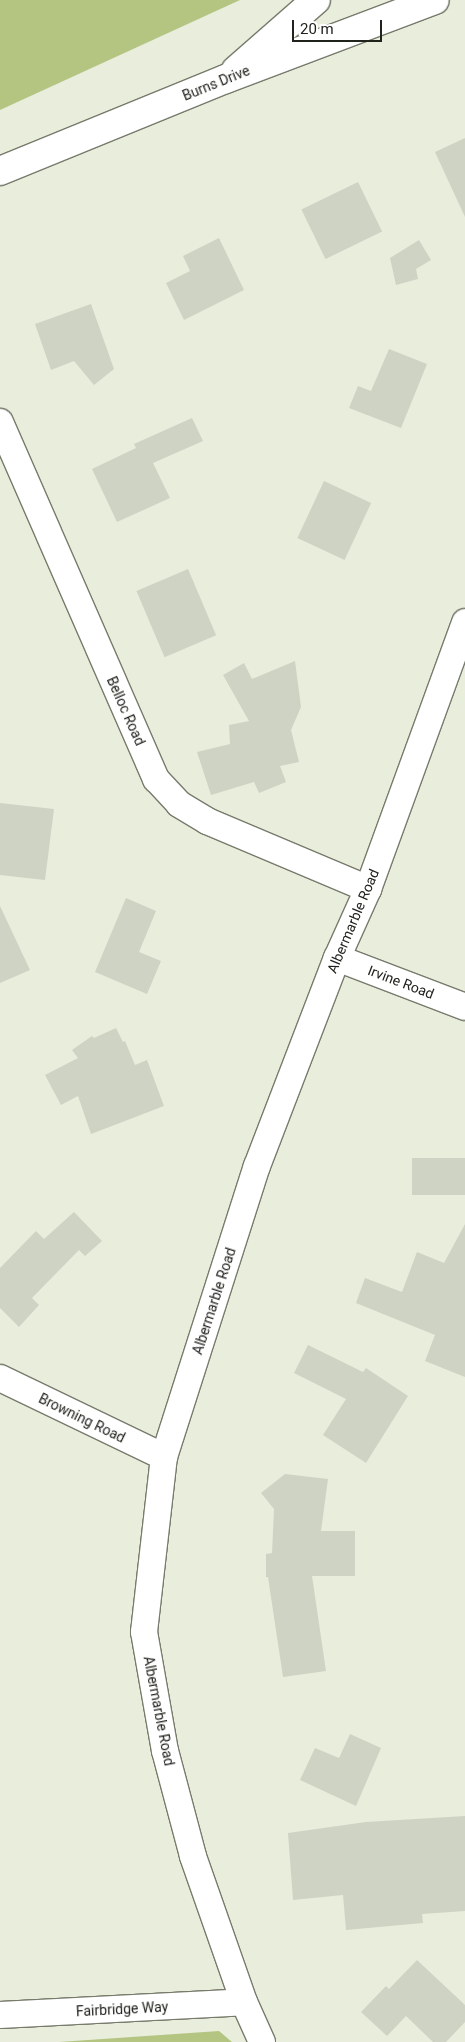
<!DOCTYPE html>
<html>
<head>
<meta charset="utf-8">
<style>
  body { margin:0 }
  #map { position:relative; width:465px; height:2042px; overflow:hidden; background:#e8eddc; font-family:Roboto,sans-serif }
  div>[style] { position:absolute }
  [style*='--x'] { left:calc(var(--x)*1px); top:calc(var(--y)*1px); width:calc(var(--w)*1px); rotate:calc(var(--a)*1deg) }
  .green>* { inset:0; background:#b4c581 }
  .building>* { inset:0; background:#cfd3c3; transform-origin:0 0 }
  .roads { filter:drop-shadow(1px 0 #777b6c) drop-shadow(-1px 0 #777b6c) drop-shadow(0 1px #777b6c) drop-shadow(0 -1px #777b6c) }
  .street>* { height:26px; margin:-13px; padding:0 13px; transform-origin:13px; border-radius:13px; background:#fff }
  .secondary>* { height:28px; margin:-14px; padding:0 14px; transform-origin:14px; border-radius:14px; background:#fff }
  span { translate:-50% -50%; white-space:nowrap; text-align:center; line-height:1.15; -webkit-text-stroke:4.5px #fff; paint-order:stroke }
  .street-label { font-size:14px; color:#20221c }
  .scale { position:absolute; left:292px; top:20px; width:90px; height:22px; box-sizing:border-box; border:2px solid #20221c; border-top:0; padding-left:6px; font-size:15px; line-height:18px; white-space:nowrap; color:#20221c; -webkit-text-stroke:4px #fff; paint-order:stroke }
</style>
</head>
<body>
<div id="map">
  <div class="green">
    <i style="clip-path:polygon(0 0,240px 0,0 110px)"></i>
    <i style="clip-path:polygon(219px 2031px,232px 2042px,59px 2042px)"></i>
  </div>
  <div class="building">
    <i style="clip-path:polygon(465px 138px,465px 217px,435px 152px)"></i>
    <i style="left:358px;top:182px;width:55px;height:63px;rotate:64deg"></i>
    <i style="clip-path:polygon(219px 238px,244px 290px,184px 320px,166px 283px,190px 271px,183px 256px)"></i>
    <i style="clip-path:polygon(419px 240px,431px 260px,416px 269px,418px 279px,396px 285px,390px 258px)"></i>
    <i style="clip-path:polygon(91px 304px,114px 369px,94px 385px,74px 361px,51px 370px,35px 324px)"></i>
    <i style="clip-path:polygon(389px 349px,427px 364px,401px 428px,349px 408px,358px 386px,371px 391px)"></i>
    <i style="clip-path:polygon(192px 418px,203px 441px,153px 463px,170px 498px,117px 522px,92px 469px,136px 448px,134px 444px)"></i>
    <i style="left:324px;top:481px;width:52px;height:63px;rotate:25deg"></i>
    <i style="left:188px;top:569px;width:72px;height:56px;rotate:67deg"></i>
    <i style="clip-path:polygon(295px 661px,301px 707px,291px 730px,299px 762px,280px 766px,286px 782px,259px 793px,254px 782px,211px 795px,197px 752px,230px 744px,229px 725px,249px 721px,223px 675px,244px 663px,252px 679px)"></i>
    <i style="clip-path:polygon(0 803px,54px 809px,45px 880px,0 875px)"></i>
    <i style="clip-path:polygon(126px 898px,156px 911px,139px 952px,161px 961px,147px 994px,95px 972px)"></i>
    <i style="clip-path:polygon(0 906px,30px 970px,0 983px)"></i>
    <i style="clip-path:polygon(116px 1028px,123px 1042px,125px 1041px,135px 1065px,147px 1060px,164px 1106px,91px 1134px,78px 1096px,61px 1105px,45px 1075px,78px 1058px,72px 1050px,92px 1036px,94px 1038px)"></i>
    <i style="left:465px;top:1158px;width:37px;height:53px;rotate:90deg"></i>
    <i style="clip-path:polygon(74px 1212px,102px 1241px,85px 1256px,79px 1250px,32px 1298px,39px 1305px,19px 1327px,0 1308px,0 1268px,36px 1231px,44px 1239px)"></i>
    <i style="clip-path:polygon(465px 1224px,465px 1377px,425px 1361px,435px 1335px,356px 1303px,365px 1278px,402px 1292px,417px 1252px,444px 1263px)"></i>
    <i style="clip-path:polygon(308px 1345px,363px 1372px,366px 1368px,408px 1396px,366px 1463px,323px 1435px,346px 1399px,294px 1373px)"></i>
    <i style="clip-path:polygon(285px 1474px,328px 1479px,321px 1531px,355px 1531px,355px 1576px,312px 1576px,326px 1671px,283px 1677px,268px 1577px,266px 1577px,266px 1554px,272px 1553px,274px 1509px,261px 1493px)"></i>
    <i style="clip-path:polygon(350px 1734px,381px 1748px,356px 1806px,300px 1780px,315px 1748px,339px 1758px)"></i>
    <i style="clip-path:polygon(465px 1816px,465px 1911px,422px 1914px,423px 1923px,346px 1930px,343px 1895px,293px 1900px,288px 1833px,366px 1822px)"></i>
    <i style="clip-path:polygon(417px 1960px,465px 2005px,465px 2022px,446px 2042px,433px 2042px,406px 2016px,387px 2036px,361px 2012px,386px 1986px,389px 1989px)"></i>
  </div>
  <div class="roads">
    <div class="street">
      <i style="--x:0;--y:422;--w:390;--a:66.4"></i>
      <i style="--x:156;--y:779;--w:34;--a:47"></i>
      <i style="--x:179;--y:804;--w:33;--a:31"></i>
      <i style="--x:207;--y:821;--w:175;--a:22.9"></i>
      <i style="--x:337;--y:958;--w:137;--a:20.9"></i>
      <i style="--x:0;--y:1378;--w:182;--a:25.7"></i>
      <i style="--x:0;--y:2015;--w:244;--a:-3"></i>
      <i style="--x:262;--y:2042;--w:44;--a:-114.2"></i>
      <i style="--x:244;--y:2002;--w:155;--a:-109.3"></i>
      <i style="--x:193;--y:1856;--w:109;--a:-104.9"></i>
      <i style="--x:165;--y:1751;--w:121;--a:-100"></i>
      <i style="--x:144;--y:1632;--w:176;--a:-83.5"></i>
      <i style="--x:164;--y:1457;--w:305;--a:-72.3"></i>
      <i style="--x:257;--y:1166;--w:223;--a:-69"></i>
      <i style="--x:337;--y:958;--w:76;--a:-65.8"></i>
      <i style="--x:368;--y:889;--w:284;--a:-70"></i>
    </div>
    <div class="secondary">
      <i style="--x:236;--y:70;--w:106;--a:-41.2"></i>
      <i style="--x:0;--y:171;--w:244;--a:-22.2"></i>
      <i style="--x:226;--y:79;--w:223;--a:-20.7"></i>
    </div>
  </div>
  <div class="street-label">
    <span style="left:216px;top:83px;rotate:-22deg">Burns Drive</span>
    <span style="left:126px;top:711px;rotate:66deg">Belloc Road</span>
    <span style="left:353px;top:921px;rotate:-67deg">Albermarble Road</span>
    <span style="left:401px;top:982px;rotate:21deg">Irvine Road</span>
    <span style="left:214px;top:1301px;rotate:-72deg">Albermarble Road</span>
    <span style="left:82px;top:1418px;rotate:26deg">Browning Road</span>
    <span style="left:159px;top:1711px;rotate:79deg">Albermarble Road</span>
    <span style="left:122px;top:2009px;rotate:-3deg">Fairbridge Way</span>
  </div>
  <div class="scale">20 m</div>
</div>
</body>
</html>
